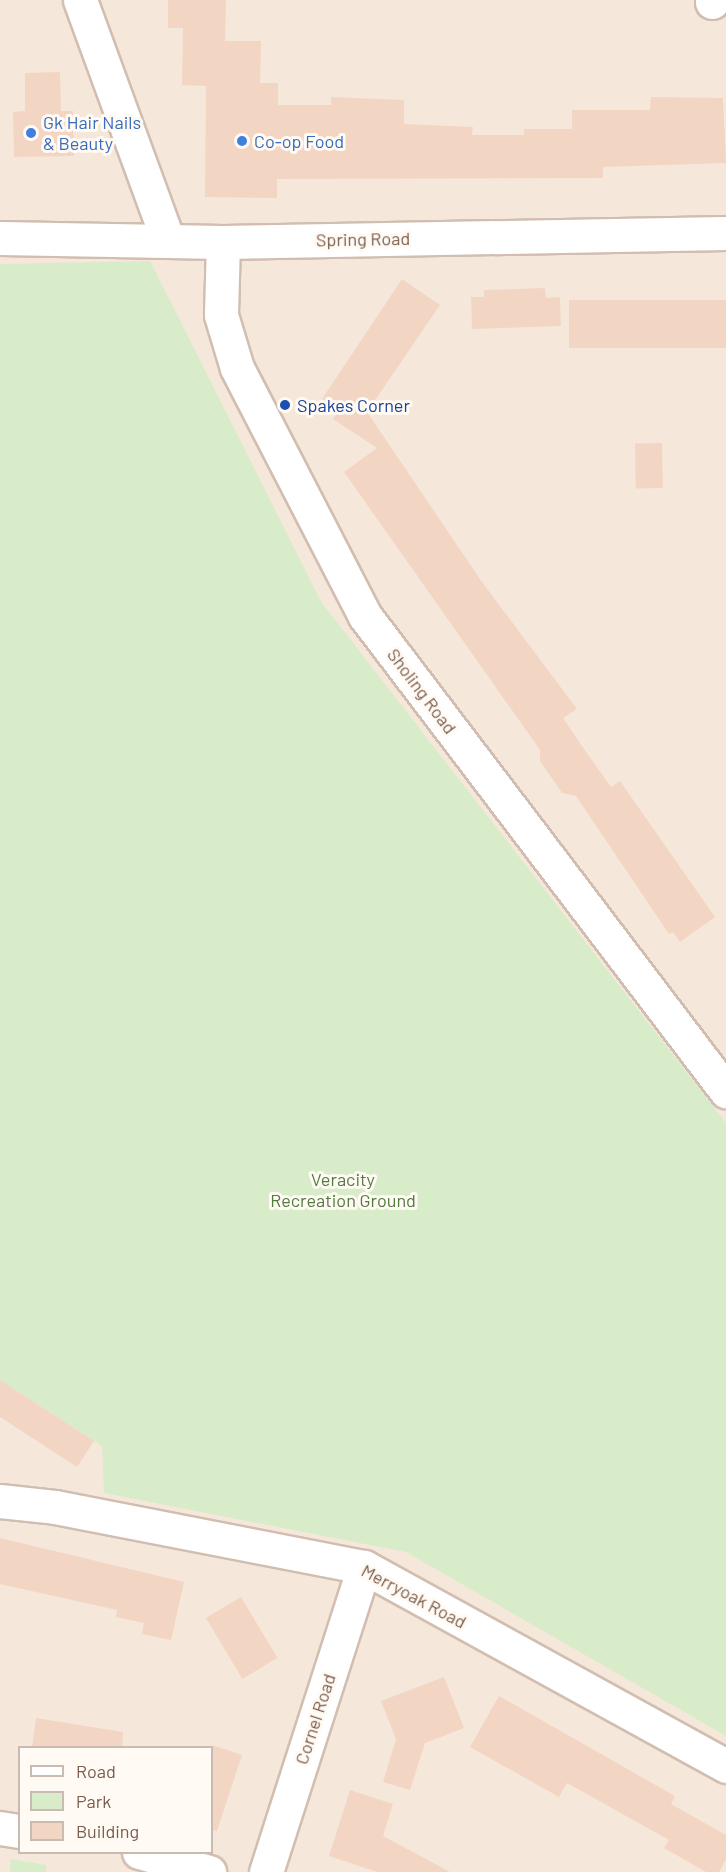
<!DOCTYPE html>
<html>
<head>
<meta charset="utf-8">
<style>
  body { margin:0 }
  #map { position:relative; width:726px; height:1872px; overflow:hidden; background:#fdf6ec; font-family:Barlow,sans-serif }
  div>[style] { position:absolute }
  [style*='--x'] { left:calc(var(--x)*1px); top:calc(var(--y)*1px); width:calc(var(--w)*1px); rotate:calc(var(--a)*1deg) }
  .residential>* { inset:0; background:#f5e8da }
  .green>* { inset:0; background:#d8ecc9 }
  .building>* { inset:0; background:#f3d5c3; transform-origin:0 0 }
  .roads { filter:drop-shadow(2px 0 #d1beb0) drop-shadow(-2px 0 #d1beb0) drop-shadow(0 2px #d1beb0) drop-shadow(0 -2px #d1beb0) }
  .minor>* { height:33px; margin:-16.5px; padding:0 16.5px; transform-origin:16.5px; border-radius:16.5px; background:#fff }
  .tertiary>* { height:33px; margin:-16.5px; padding:0 16.5px; transform-origin:16.5px; border-radius:16.5px; background:#fff }
  .dots>* { width:16px; height:16px; translate:-50% -50%; box-sizing:border-box; border:3px solid #fffaf3; border-radius:50% }
  span { translate:-50% -50%; white-space:nowrap; text-align:center; line-height:1.15; -webkit-text-stroke:6px #fffaf3; paint-order:stroke }
  .shop-label { font-size:18px; color:#366cbe }
  .left { translate:0 -50%; text-align:left }
  .street-label { font-size:18px; color:#7a5c4d }
  .transit-label { font-size:18px; color:#164399 }
  .park-label { font-size:18px; color:#537a41 }
  .legend { position:absolute; left:18px; top:1746px; width:195px; height:108px; box-sizing:border-box; background:#fffaf3; border:2px solid #cabbb1; margin:0; padding:8px 10px; list-style:none; font-size:18px; color:#7a5c4d }
  .legend li { display:flex; align-items:center; gap:12px; height:30px }
  .legend b { width:30px; border:2px solid #cabbb1 }
</style>
</head>
<body>
<div id="map">
  <div class="residential">
    <i style="clip-path:polygon(evenodd,0 0,726px 0,726px 1872px,0 1872px,0 0,20px 1748px,212px 1748px,212px 1852px,20px 1852px,20px 1748px)"></i>
  </div>
  <div class="green">
    <i style="clip-path:polygon(150px 261px,322px 603px,726px 1123px,726px 1736px,406px 1552px,104px 1493px,102px 1446px,0 1380px,0 264px)"></i>
    <i style="clip-path:polygon(11px 1859px,46px 1865px,46px 1872px,10px 1872px)"></i>
  </div>
  <div class="building">
    <i style="clip-path:polygon(168px 0,226px 0,225px 41px,261px 41px,260px 83px,278px 83px,278px 105px,331px 105px,331px 97px,404px 100px,404px 124px,473px 127px,472px 135px,524px 135px,524px 129px,572px 129px,572px 110px,650px 110px,651px 97px,723px 98px,726px 163px,603px 167px,603px 178px,277px 179px,277px 198px,205px 197px,206px 86px,182px 85px,183px 28px,168px 28px)"></i>
    <i style="clip-path:polygon(60px 72px,61px 111px,73px 111px,74px 156px,14px 157px,13px 112px,25px 111px,25px 73px)"></i>
    <i style="clip-path:polygon(402px 279px,440px 305px,367px 412px,482px 582px,577px 709px,563px 718px,586px 752px,611px 787px,620px 781px,715px 917px,680px 942px,673px 932px,669px 934px,576px 796px,562px 793px,540px 761px,540px 750px,344px 472px,377px 448px,333px 419px,339px 409px,322px 399px)"></i>
    <i style="clip-path:polygon(545px 288px,546px 298px,560px 297px,561px 326px,472px 329px,471px 297px,484px 297px,484px 290px)"></i>
    <i style="left:726px;top:300px;width:48px;height:157px;rotate:90deg"></i>
    <i style="left:662px;top:443px;width:45px;height:27px;rotate:89deg"></i>
    <i style="clip-path:polygon(0 1380px,94px 1441px,77px 1467px,0 1417px)"></i>
    <i style="clip-path:polygon(0 1538px,184px 1582px,171px 1640px,142px 1634px,144px 1623px,116px 1617px,117px 1610px,0 1584px)"></i>
    <i style="left:241px;top:1597px;width:71px;height:41px;rotate:59deg"></i>
    <i style="clip-path:polygon(444px 1677px,464px 1728px,425px 1743px,410px 1790px,383px 1782px,396px 1739px,381px 1701px)"></i>
    <i style="clip-path:polygon(499px 1696px,675px 1796px,671px 1804px,726px 1835px,726px 1859px,719px 1872px,706px 1872px,664px 1848px,669px 1840px,567px 1783px,559px 1797px,470px 1747px)"></i>
    <i style="clip-path:polygon(36px 1718px,123px 1732px,122px 1748px,32px 1748px)"></i>
    <i style="clip-path:polygon(212px 1745px,242px 1755px,217px 1831px,212px 1830px)"></i>
    <i style="clip-path:polygon(350px 1790px,393px 1804px,383px 1836px,450px 1872px,377px 1872px,329px 1856px)"></i>
  </div>
  <div class="roads">
    <div class="minor">
      <i style="--x:80;--y:0;--w:253;--a:69.9"></i>
      <i style="--x:712;--y:0;--w:2;--a:90"></i>
      <i style="--x:223;--y:242;--w:73;--a:91.6"></i>
      <i style="--x:221;--y:315;--w:55;--a:73.2"></i>
      <i style="--x:237;--y:368;--w:279;--a:62.7"></i>
      <i style="--x:365;--y:616;--w:597;--a:52.77"></i>
      <i style="--x:0;--y:1828;--w:20;--a:9"></i>
      <i style="--x:139;--y:1852;--w:73;--a:15.9"></i>
      <i style="--x:266;--y:1872;--w:320;--a:-72.2"></i>
    </div>
    <div class="tertiary">
      <i style="--x:0;--y:238;--w:223;--a:1"></i>
      <i style="--x:223;--y:242;--w:503;--a:-1.03"></i>
      <i style="--x:0;--y:1501;--w:55;--a:6.2"></i>
      <i style="--x:55;--y:1507;--w:315;--a:11"></i>
      <i style="--x:364;--y:1567;--w:413;--a:28.8"></i>
    </div>
  </div>
  <div class="dots">
    <i style="left:31px;top:133px;background:#3f7fe0"></i>
    <i style="left:242px;top:141px;background:#3f7fe0"></i>
    <i style="left:285px;top:405px;background:#1a4fb4"></i>
  </div>
  <div class="shop-label">
    <span class="left" style="left:43px;top:133px">Gk Hair Nails<br>&amp; Beauty</span>
    <span class="left" style="left:254px;top:141px">Co-op Food</span>
  </div>
  <div class="street-label">
    <span style="left:363px;top:239px;rotate:-1deg">Spring Road</span>
    <span style="left:422px;top:691px;rotate:53deg">Sholing Road</span>
    <span style="left:414px;top:1596px;rotate:28deg">Merryoak Road</span>
    <span style="left:315px;top:1719px;rotate:-72deg">Cornel Road</span>
  </div>
  <div class="transit-label">
    <span class="left" style="left:297px;top:405px">Spakes Corner</span>
  </div>
  <div class="park-label">
    <span style="left:343px;top:1190px">Veracity<br>Recreation Ground</span>
  </div>
  <ul class="legend">
  <li><b style="height:8px;background:#fff"></b>Road</li>
  <li><b style="height:16px;background:#d8ecc9"></b>Park</li>
  <li><b style="height:16px;background:#f3d5c3"></b>Building</li>
  </ul>
</div>
</body>
</html>
